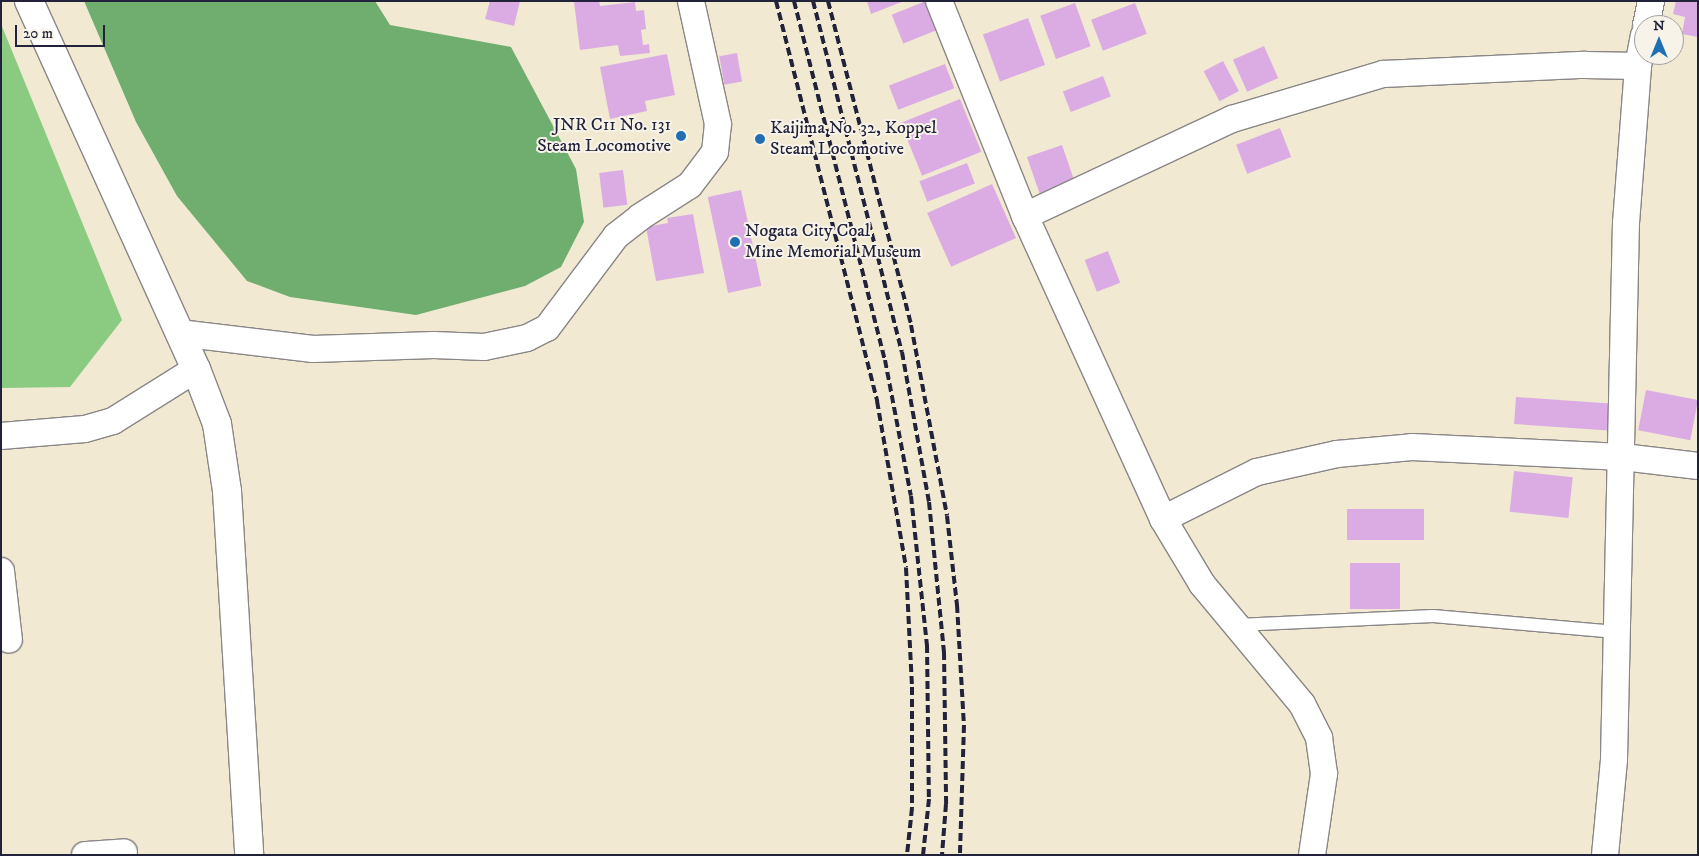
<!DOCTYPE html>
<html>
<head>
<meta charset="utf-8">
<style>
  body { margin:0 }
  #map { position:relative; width:1699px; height:856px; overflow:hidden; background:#f1e9d2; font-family:"IM FELL DW Pica",serif }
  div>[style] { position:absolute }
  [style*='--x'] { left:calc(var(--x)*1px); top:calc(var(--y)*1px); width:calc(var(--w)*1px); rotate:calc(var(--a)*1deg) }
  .green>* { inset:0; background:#8bca81 }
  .forest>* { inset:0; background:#70ae6f }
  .building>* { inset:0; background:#dbace3; transform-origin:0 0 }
  .roads { filter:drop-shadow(1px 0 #8a8686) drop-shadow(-1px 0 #8a8686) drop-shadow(0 1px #8a8686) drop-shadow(0 -1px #8a8686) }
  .lane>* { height:12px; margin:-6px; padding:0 6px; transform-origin:6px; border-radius:6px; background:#fff }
  .street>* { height:26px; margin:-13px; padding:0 13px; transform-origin:13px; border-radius:13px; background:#fff }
  .secondary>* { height:28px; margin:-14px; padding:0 14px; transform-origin:14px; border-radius:14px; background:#fff }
  .rail>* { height:4px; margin-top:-2px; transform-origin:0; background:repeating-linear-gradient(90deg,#22223b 0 8px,transparent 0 12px) }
  .dots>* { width:14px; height:14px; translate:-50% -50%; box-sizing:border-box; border:2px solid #f7f3e8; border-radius:50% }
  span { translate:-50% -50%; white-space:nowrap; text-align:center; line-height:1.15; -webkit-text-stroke:4px #f7f3e8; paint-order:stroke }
  .poi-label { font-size:18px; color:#22223b }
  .right { translate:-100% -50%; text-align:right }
  .left { translate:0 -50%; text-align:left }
  .frame { position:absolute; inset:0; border:2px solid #22223b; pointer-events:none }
  .north { position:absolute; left:1634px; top:15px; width:50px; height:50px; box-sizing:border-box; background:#f7f3e8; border:1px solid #a29fa3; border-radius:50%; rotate:0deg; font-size:14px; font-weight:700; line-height:20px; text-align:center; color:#22223b }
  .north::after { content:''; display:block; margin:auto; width:18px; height:22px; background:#1f6fb2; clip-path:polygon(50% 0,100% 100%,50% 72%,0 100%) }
  .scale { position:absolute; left:15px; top:25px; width:90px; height:22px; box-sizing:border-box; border:2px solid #22223b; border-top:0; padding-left:6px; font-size:15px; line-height:18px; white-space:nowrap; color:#22223b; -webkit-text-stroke:4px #f7f3e8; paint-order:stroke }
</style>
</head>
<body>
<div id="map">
  <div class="green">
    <i style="clip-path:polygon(1px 24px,122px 320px,70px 387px,1px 388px)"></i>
  </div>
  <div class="forest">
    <i style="clip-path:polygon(84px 1px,375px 1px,390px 25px,511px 47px,576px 169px,584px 222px,561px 267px,525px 286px,416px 315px,290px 297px,247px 281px,177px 196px,136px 122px)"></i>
  </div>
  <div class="building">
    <i style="clip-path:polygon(490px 1px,520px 1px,514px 26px,485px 19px)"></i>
    <i style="clip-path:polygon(599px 1px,600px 6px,635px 2px,636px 11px,644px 10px,646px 29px,641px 30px,643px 45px,649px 44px,650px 53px,620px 56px,618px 45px,580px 50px,574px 2px)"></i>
    <i style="clip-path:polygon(867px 1px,904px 1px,871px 14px)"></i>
    <i style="left:926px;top:1px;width:31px;height:37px;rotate:68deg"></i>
    <i style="clip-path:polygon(1676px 1px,1698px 1px,1698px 37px,1682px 34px,1685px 17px,1673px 14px)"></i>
    <i style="left:1075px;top:3px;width:46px;height:37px;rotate:70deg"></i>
    <i style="left:1135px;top:3px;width:33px;height:47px;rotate:69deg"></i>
    <i style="left:1028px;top:18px;width:50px;height:48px;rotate:70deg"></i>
    <i style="left:1264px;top:46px;width:35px;height:34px;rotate:66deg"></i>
    <i style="left:737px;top:53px;width:29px;height:18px;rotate:80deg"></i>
    <i style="clip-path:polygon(667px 54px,675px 95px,645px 101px,647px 111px,610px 119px,600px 67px)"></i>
    <i style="left:1223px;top:61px;width:34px;height:22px;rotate:62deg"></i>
    <i style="left:945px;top:64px;width:26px;height:60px;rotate:69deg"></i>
    <i style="left:1103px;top:76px;width:22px;height:43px;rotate:69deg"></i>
    <i style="left:960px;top:99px;width:57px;height:64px;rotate:68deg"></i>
    <i style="left:1280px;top:128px;width:31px;height:47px;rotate:69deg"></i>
    <i style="left:1062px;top:145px;width:40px;height:37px;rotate:71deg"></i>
    <i style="left:967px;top:163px;width:22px;height:51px;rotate:69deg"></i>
    <i style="left:623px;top:170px;width:35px;height:24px;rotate:83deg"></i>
    <i style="left:992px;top:184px;width:59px;height:71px;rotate:66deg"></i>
    <i style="left:741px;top:190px;width:98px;height:34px;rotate:78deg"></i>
    <i style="clip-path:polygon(693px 214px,704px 273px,656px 281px,646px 227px,668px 223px,667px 218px)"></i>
    <i style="left:1108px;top:251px;width:34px;height:25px;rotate:69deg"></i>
    <i style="left:1646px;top:390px;width:53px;height:41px;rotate:11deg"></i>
    <i style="left:1516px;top:397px;width:94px;height:27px;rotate:4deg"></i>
    <i style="left:1514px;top:471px;width:59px;height:41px;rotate:6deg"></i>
    <i style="left:1347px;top:509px;width:77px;height:31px"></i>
    <i style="left:1350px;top:563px;width:50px;height:46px"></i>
  </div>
  <div class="roads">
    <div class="lane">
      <i style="--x:1237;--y:625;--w:196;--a:-2.6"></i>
      <i style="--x:1433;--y:616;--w:184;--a:5"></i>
    </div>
    <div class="street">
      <i style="--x:939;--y:1;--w:232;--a:68.2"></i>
      <i style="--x:1025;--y:216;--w:333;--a:65.5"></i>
      <i style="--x:1163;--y:519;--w:76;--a:59"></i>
      <i style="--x:1202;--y:584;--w:156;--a:50.2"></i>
      <i style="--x:1302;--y:704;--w:38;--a:63"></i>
      <i style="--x:1319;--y:738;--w:36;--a:82"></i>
      <i style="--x:1324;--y:774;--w:82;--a:98.4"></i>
      <i style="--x:1646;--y:25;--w:25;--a:-78"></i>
      <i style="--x:1025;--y:216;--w:229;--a:-25.1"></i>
      <i style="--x:1232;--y:119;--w:158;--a:-16.6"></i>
      <i style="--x:1383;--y:74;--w:202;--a:-2.6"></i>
      <i style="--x:1585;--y:65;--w:53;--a:1.1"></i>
      <i style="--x:179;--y:333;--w:135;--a:6.8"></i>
      <i style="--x:313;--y:349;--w:121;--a:-1.9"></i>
      <i style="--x:434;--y:345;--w:50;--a:2.3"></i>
      <i style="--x:484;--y:347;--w:44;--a:-11.8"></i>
      <i style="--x:527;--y:338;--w:22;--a:-27"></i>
      <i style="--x:547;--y:328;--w:115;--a:-53.1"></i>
      <i style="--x:616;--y:236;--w:31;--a:-38"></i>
      <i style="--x:640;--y:217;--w:59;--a:-32.6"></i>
      <i style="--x:690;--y:185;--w:41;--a:-52.9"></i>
      <i style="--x:715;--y:152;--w:28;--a:-84"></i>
      <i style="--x:718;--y:124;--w:126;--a:-102.4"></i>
      <i style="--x:1;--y:436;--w:84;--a:-4.8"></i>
      <i style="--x:85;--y:429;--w:29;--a:-16"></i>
      <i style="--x:113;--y:421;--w:98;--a:-32.1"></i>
      <i style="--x:1163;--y:519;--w:105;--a:-26.6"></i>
      <i style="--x:1257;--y:472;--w:82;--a:-12.7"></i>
      <i style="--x:1337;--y:454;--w:75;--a:-5.3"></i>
      <i style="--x:1412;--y:447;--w:211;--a:2.7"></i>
      <i style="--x:1623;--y:457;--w:76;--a:6.8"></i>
      <i style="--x:1;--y:571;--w:69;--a:83.4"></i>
      <i style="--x:85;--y:855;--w:39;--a:-4"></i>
      <i style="--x:1605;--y:855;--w:96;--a:-84.6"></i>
      <i style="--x:1614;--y:759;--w:536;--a:-88.72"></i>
      <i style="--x:1626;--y:223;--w:157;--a:-85.6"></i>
      <i style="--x:1638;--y:66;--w:31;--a:-79"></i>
    </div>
    <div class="secondary">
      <i style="--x:29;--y:1;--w:404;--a:65.6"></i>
      <i style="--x:196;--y:369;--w:59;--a:69.1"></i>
      <i style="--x:217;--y:424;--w:68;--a:81.5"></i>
      <i style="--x:227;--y:491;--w:365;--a:86.5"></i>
    </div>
  </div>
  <div class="rail">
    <i style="--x:776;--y:1;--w:413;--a:75.8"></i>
    <i style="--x:877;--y:401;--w:169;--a:80.1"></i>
    <i style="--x:906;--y:568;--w:119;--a:87.1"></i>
    <i style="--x:912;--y:687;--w:121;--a:90"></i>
    <i style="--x:912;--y:808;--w:47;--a:96.1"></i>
    <i style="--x:794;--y:1;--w:370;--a:75.8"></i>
    <i style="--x:885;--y:360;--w:138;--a:79.2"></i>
    <i style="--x:911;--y:496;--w:150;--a:83.9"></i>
    <i style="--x:927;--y:645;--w:154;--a:89.3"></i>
    <i style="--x:929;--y:799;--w:56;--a:96.1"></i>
    <i style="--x:813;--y:1;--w:362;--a:75.8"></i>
    <i style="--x:902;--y:352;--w:152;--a:79.8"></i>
    <i style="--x:929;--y:502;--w:151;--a:84.3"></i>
    <i style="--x:944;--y:652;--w:152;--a:89.2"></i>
    <i style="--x:946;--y:804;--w:51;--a:94.5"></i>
    <i style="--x:828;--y:1;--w:334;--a:75.6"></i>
    <i style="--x:911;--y:325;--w:194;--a:79.3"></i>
    <i style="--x:947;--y:516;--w:90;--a:83.6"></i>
    <i style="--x:957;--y:605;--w:120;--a:86.7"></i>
    <i style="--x:964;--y:725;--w:130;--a:91.8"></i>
  </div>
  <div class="dots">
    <i style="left:681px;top:136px;background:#1f6fb2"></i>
    <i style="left:760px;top:139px;background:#1f6fb2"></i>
    <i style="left:735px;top:242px;background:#1f6fb2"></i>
  </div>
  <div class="poi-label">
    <span class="right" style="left:671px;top:136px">JNR C11 No. 131<br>Steam Locomotive</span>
    <span class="left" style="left:770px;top:139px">Kaijima No. 32, Koppel<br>Steam Locomotive</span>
    <span class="left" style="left:745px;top:242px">Nogata City Coal<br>Mine Memorial Museum</span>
  </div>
  <div class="frame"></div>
  <div class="north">N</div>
  <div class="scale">20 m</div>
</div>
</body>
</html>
